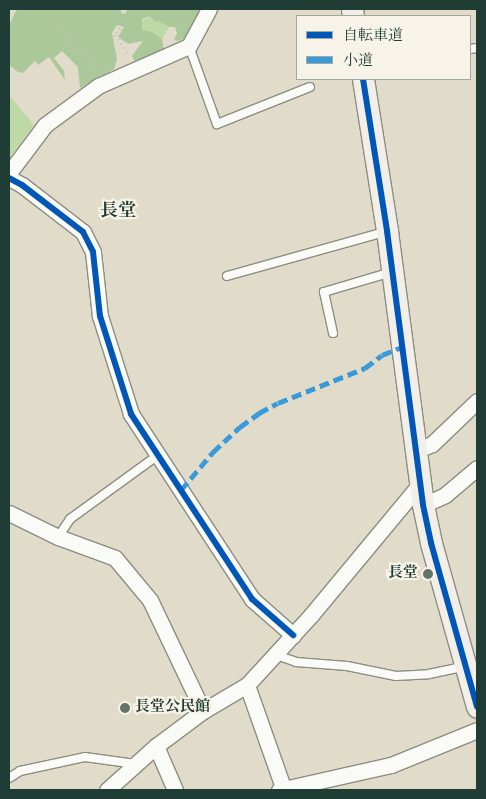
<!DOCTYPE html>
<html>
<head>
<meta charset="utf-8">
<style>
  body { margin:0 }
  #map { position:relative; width:486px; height:799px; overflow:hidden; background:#e1dbc9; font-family:"Sorts Mill Goudy","Noto Serif JP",serif }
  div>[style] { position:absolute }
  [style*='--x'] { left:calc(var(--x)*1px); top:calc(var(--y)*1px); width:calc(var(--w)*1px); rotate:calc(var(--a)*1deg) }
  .green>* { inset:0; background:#bdd9a6 }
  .forest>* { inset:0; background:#abc89b }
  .path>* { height:3px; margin-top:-1.5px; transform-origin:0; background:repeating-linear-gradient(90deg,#bcbdb9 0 1px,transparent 0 5px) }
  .roads { filter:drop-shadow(1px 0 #8c8d83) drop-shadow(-1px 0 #8c8d83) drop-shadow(0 1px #8c8d83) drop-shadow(0 -1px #8c8d83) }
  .lane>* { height:8px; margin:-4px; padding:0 4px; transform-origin:4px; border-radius:4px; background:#fafaf7 }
  .street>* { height:15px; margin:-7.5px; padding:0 7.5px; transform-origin:7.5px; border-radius:7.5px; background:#fafaf7 }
  .secondary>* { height:21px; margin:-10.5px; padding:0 10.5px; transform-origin:10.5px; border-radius:10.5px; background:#f2efe8 }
  .quiet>* { height:5px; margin-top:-2.5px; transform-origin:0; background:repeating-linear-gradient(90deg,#3a99d8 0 10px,transparent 0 15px) }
  .cycleway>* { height:6px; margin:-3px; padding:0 3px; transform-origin:3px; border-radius:3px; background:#0057b8 }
  .dots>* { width:14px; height:14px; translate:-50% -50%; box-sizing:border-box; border:2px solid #f7f3e8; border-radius:50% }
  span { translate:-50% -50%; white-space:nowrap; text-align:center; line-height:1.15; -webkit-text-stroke:4.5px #f7f3e8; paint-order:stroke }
  .poi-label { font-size:15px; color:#1f3d34; font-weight:700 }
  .right { translate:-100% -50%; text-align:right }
  .left { translate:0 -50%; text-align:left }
  .quarter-label { font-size:18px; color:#1f3d34; font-weight:700 }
  .frame { position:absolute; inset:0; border:10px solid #1f3d34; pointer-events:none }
  .legend { position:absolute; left:296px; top:15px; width:175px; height:65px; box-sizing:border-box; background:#f7f3e8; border:1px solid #a1aaa0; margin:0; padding:6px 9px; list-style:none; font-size:15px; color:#1f3d34 }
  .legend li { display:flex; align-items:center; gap:10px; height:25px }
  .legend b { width:25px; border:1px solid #a1aaa0 }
</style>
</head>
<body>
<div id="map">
  <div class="green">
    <i style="clip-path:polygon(149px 16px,157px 23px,158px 21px,169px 27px,162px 39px,142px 30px,141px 22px)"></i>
    <i style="clip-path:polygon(9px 95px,34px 125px,9px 159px)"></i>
  </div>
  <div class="forest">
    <i style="clip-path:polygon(17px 9px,121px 9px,121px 13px,125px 14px,128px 9px,202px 9px,190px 37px,177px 41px,174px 39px,177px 34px,175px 27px,169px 27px,158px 21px,157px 23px,149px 16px,142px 19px,142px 30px,152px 32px,162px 39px,164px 51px,135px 62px,132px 56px,143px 41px,128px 44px,118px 37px,124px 27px,117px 25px,112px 33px,117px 59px,114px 69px,80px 88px,78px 67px,62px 51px,54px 58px,64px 71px,65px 80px,49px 57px,38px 65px,35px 61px,23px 73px,18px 72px,9px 65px,9px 25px)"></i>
  </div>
  <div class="path">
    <i style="--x:60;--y:24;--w:16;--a:72"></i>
    <i style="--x:65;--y:39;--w:22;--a:39"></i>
    <i style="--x:82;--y:53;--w:24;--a:48"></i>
    <i style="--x:123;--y:24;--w:14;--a:126"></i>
    <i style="--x:115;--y:35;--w:25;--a:56"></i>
  </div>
  <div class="roads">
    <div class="lane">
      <i style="--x:189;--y:46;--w:83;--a:70.3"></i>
      <i style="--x:217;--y:124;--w:100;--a:-21.7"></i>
      <i style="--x:470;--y:49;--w:7;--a:-8"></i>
      <i style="--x:227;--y:276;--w:164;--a:-15.6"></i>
      <i style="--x:333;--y:333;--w:42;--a:-102.4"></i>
      <i style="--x:324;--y:292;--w:71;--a:-16.4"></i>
      <i style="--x:58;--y:537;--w:22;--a:-56"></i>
      <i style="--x:70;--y:519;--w:109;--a:-36"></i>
      <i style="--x:276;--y:655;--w:21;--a:19"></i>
      <i style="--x:296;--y:662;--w:51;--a:4.5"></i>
      <i style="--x:347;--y:666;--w:50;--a:11.5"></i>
      <i style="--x:396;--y:676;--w:33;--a:-3"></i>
      <i style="--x:429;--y:674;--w:35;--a:-12"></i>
      <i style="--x:9;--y:778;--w:13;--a:-32"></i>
      <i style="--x:20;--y:771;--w:66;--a:-12.2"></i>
      <i style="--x:85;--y:757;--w:51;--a:7.8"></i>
    </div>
    <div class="street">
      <i style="--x:9;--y:173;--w:60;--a:-53.1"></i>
      <i style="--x:45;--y:125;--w:66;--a:-36.3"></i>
      <i style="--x:98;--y:86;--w:99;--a:-23.7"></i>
      <i style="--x:189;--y:46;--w:42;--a:-61.6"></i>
      <i style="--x:9;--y:178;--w:15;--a:28"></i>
      <i style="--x:22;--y:185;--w:77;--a:37.6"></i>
      <i style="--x:83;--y:232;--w:22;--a:63"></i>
      <i style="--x:93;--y:252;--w:64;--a:83.8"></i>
      <i style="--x:100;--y:316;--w:103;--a:72.4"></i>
      <i style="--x:131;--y:414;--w:221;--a:56.8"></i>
      <i style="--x:252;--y:599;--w:55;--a:41.3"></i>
      <i style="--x:414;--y:451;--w:19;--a:-21"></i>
      <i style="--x:432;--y:444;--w:62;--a:-43.7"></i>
      <i style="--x:423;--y:505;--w:24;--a:-24"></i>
      <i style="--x:445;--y:495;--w:42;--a:-40.2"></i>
      <i style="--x:9;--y:513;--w:55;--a:26.1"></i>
      <i style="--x:58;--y:537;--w:61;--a:20.2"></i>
      <i style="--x:115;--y:558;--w:55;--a:50.2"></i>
      <i style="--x:150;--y:600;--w:123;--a:64.5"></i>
      <i style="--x:247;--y:685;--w:111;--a:70.6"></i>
      <i style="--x:156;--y:746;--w:48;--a:66.6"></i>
      <i style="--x:107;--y:790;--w:66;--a:-41.9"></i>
      <i style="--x:156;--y:746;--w:59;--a:-36.7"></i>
      <i style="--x:203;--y:711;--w:51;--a:-30.6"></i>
      <i style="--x:247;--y:685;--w:96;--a:-47.5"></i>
      <i style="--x:312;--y:614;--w:168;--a:-50.3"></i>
      <i style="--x:279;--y:790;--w:115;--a:-12.6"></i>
      <i style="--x:391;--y:765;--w:93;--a:-22.1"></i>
    </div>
    <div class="secondary">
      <i style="--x:352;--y:9;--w:7;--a:82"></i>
      <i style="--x:363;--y:79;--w:154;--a:81"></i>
      <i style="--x:387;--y:231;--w:276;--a:82.5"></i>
      <i style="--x:423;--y:505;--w:39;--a:78"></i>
      <i style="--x:431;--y:543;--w:170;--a:74.3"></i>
    </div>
  </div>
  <div class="quiet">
    <i style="--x:181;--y:490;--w:50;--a:-49.9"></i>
    <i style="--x:213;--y:452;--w:37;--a:-43"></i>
    <i style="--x:240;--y:427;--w:24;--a:-36"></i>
    <i style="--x:259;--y:413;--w:21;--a:-28"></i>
    <i style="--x:278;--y:403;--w:94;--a:-21.9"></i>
    <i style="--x:365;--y:368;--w:21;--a:-37"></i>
    <i style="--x:382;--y:355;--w:22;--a:-22"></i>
  </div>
  <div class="cycleway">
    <i style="--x:363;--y:79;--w:154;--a:81"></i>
    <i style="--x:387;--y:231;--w:276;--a:82.5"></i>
    <i style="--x:423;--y:505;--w:39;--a:78"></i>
    <i style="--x:431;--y:543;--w:170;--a:74.3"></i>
    <i style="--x:9;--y:178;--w:15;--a:28"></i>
    <i style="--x:22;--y:185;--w:77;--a:37.6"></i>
    <i style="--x:83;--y:232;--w:22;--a:63"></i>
    <i style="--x:93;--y:252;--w:64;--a:83.8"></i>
    <i style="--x:100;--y:316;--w:103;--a:72.4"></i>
    <i style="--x:131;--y:414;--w:221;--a:56.8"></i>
    <i style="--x:252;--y:599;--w:55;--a:41.3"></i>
  </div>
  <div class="dots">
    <i style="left:428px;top:574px;background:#637468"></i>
    <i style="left:125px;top:708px;background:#637468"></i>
  </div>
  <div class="poi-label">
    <span class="right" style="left:418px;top:574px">長堂</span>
    <span class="left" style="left:135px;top:708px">長堂公民館</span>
  </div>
  <div class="quarter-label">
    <span style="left:118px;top:212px">長堂</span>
  </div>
  <div class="frame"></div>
  <ul class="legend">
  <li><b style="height:6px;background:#0057b8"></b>自転車道</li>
  <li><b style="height:6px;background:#3a99d8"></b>小道</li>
  </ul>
</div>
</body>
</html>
